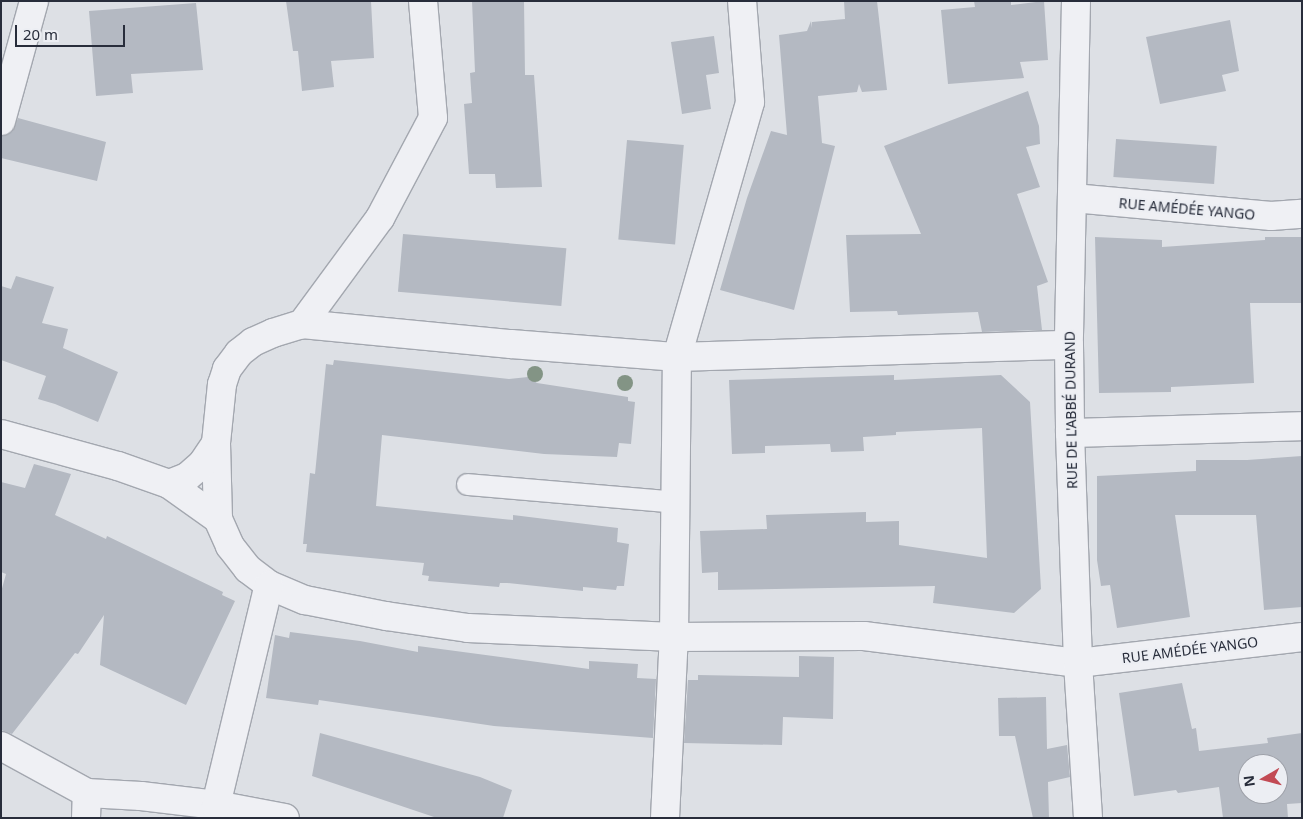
<!DOCTYPE html>
<html>
<head>
<meta charset="utf-8">
<style>
  body { margin:0 }
  #map { position:relative; width:1303px; height:819px; overflow:hidden; background:#dde0e5; font-family:"Noto Sans",sans-serif }
  div>[style] { position:absolute }
  [style*='--x'] { left:calc(var(--x)*1px); top:calc(var(--y)*1px); width:calc(var(--w)*1px); rotate:calc(var(--a)*1deg) }
  .building>* { inset:0; background:#b4b9c2; transform-origin:0 0 }
  .roads { filter:drop-shadow(1px 0 #a3a7af) drop-shadow(-1px 0 #a3a7af) drop-shadow(0 1px #a3a7af) drop-shadow(0 -1px #a3a7af) }
  .service>* { height:21px; margin:-10.5px; padding:0 10.5px; transform-origin:10.5px; border-radius:10.5px; background:#eff0f4 }
  .minor>* { height:28px; margin:-14px; padding:0 14px; transform-origin:14px; border-radius:14px; background:#eff0f4 }
  .trees>* { width:16px; height:16px; margin:-8px; border-radius:50%; background:#839485 }
  span { translate:-50% -50%; white-space:nowrap; text-align:center; line-height:1.15; -webkit-text-stroke:4px #eceef3; paint-order:stroke }
  .street-label { font-size:14px; color:#282d3b }
  .frame { position:absolute; inset:0; border:2px solid #282d3b; pointer-events:none }
  .north { position:absolute; left:1238px; top:754px; width:50px; height:50px; box-sizing:border-box; background:#eceef3; border:1px solid #9ea1a9; border-radius:50%; rotate:262deg; font-size:14px; font-weight:700; line-height:20px; text-align:center; color:#282d3b }
  .north::after { content:''; display:block; margin:auto; width:18px; height:22px; background:#c24a54; clip-path:polygon(50% 0,100% 100%,50% 72%,0 100%) }
  .scale { position:absolute; left:15px; top:25px; width:110px; height:22px; box-sizing:border-box; border:2px solid #282d3b; border-top:0; padding-left:6px; font-size:15px; line-height:18px; white-space:nowrap; color:#282d3b; -webkit-text-stroke:4px #eceef3; paint-order:stroke }
</style>
</head>
<body>
<div id="map">
  <div class="building">
    <i style="clip-path:polygon(286px 1px,371px 1px,374px 58px,331px 61px,334px 87px,302px 91px,298px 51px,293px 51px)"></i>
    <i style="clip-path:polygon(472px 1px,524px 1px,525px 75px,534px 75px,542px 187px,496px 188px,495px 174px,469px 174px,464px 104px,472px 103px,470px 73px,475px 72px)"></i>
    <i style="clip-path:polygon(844px 1px,877px 1px,887px 90px,862px 92px,859px 84px,857px 92px,818px 96px,822px 143px,835px 146px,794px 310px,720px 290px,747px 198px,771px 131px,787px 135px,779px 35px,807px 31px,811px 21px,812px 28px,812px 22px,845px 19px)"></i>
    <i style="clip-path:polygon(974px 1px,1011px 1px,1011px 5px,1044px 1px,1048px 60px,1020px 62px,1024px 78px,948px 84px,941px 10px,975px 7px)"></i>
    <i style="clip-path:polygon(196px 3px,203px 70px,131px 74px,133px 93px,96px 96px,89px 11px)"></i>
    <i style="clip-path:polygon(1230px 20px,1239px 71px,1222px 75px,1226px 91px,1160px 104px,1146px 37px)"></i>
    <i style="clip-path:polygon(714px 36px,719px 73px,706px 75px,711px 109px,682px 114px,671px 42px)"></i>
    <i style="clip-path:polygon(1028px 91px,1039px 126px,1040px 144px,1026px 147px,1040px 187px,1017px 194px,1048px 282px,1037px 286px,1042px 330px,982px 332px,978px 312px,898px 315px,897px 311px,850px 312px,846px 235px,921px 234px,884px 146px)"></i>
    <i style="clip-path:polygon(18px 118px,106px 142px,97px 181px,1px 158px,1px 136px,12px 132px)"></i>
    <i style="left:1116px;top:139px;width:101px;height:38px;rotate:4deg"></i>
    <i style="left:627px;top:140px;width:57px;height:100px;rotate:5deg"></i>
    <i style="left:403px;top:234px;width:164px;height:58px;rotate:5deg"></i>
    <i style="clip-path:polygon(1095px 237px,1162px 240px,1162px 247px,1265px 240px,1265px 237px,1302px 237px,1302px 303px,1250px 303px,1254px 383px,1171px 387px,1171px 392px,1099px 393px)"></i>
    <i style="clip-path:polygon(16px 276px,54px 287px,42px 323px,68px 329px,63px 348px,118px 372px,98px 422px,55px 404px,38px 399px,46px 376px,1px 360px,1px 286px,11px 289px)"></i>
    <i style="clip-path:polygon(334px 360px,509px 379px,528px 377px,537px 383px,628px 397px,628px 401px,635px 402px,631px 444px,619px 443px,617px 457px,544px 454px,382px 435px,376px 506px,513px 520px,513px 515px,618px 528px,617px 542px,629px 544px,624px 586px,617px 586px,616px 590px,583px 587px,583px 591px,507px 583px,500px 583px,499px 587px,428px 581px,429px 576px,422px 575px,424px 563px,306px 552px,307px 544px,303px 544px,310px 473px,315px 474px,326px 364px,333px 365px)"></i>
    <i style="clip-path:polygon(894px 375px,894px 380px,1001px 375px,1030px 402px,1041px 589px,1014px 613px,933px 603px,935px 586px,718px 590px,718px 572px,702px 573px,700px 531px,767px 529px,766px 515px,866px 512px,866px 522px,899px 521px,899px 545px,987px 558px,982px 428px,896px 432px,896px 435px,863px 437px,864px 451px,831px 452px,830px 444px,765px 446px,765px 453px,732px 454px,729px 380px)"></i>
    <i style="clip-path:polygon(1302px 456px,1302px 607px,1264px 610px,1256px 515px,1175px 515px,1190px 617px,1117px 628px,1110px 585px,1101px 586px,1097px 560px,1097px 476px,1196px 471px,1196px 460px,1247px 460px)"></i>
    <i style="clip-path:polygon(34px 464px,71px 474px,55px 515px,106px 539px,107px 536px,223px 592px,222px 595px,235px 601px,186px 705px,100px 665px,104px 615px,78px 654px,75px 653px,12px 734px,1px 730px,1px 592px,6px 574px,1px 572px,1px 482px,25px 488px)"></i>
    <i style="clip-path:polygon(290px 632px,360px 641px,418px 652px,418px 646px,589px 669px,589px 661px,638px 664px,637px 678px,656px 679px,653px 738px,494px 726px,319px 700px,318px 705px,266px 698px,275px 635px,289px 638px)"></i>
    <i style="clip-path:polygon(799px 656px,834px 657px,833px 719px,783px 717px,782px 745px,684px 743px,688px 680px,698px 680px,698px 675px,799px 677px)"></i>
    <i style="clip-path:polygon(evenodd,1182px 683px,1192px 729px,1196px 728px,1199px 751px,1268px 743px,1267px 738px,1302px 733px,1302px 803px,1287px 804px,1288px 818px,1223px 818px,1219px 787px,1178px 793px,1176px 790px,1134px 796px,1119px 693px,1182px 683px,1248px 764px,1278px 764px,1278px 794px,1248px 794px,1248px 764px)"></i>
    <i style="clip-path:polygon(1046px 697px,1047px 749px,1067px 745px,1070px 777px,1048px 782px,1049px 818px,1033px 818px,1015px 736px,999px 736px,998px 698px)"></i>
    <i style="clip-path:polygon(320px 733px,480px 777px,512px 790px,503px 818px,437px 818px,312px 776px)"></i>
  </div>
  <div class="roads">
    <div class="service">
      <i style="--x:467;--y:484;--w:210;--a:4.9"></i>
    </div>
    <div class="minor">
      <i style="--x:423;--y:1;--w:117;--a:85.1"></i>
      <i style="--x:433;--y:118;--w:113;--a:117.9"></i>
      <i style="--x:380;--y:218;--w:132;--a:126.3"></i>
      <i style="--x:302;--y:324;--w:30;--a:163"></i>
      <i style="--x:273;--y:333;--w:22;--a:156"></i>
      <i style="--x:253;--y:342;--w:18;--a:142"></i>
      <i style="--x:239;--y:353;--w:20;--a:127"></i>
      <i style="--x:227;--y:369;--w:16;--a:108"></i>
      <i style="--x:222;--y:384;--w:59;--a:95.8"></i>
      <i style="--x:216;--y:443;--w:76;--a:88.5"></i>
      <i style="--x:218;--y:519;--w:30;--a:66"></i>
      <i style="--x:230;--y:546;--w:29;--a:52"></i>
      <i style="--x:248;--y:569;--w:26;--a:37"></i>
      <i style="--x:269;--y:585;--w:39;--a:23"></i>
      <i style="--x:305;--y:600;--w:83;--a:11.2"></i>
      <i style="--x:386;--y:616;--w:83;--a:8.3"></i>
      <i style="--x:468;--y:628;--w:206;--a:2.5"></i>
      <i style="--x:674;--y:637;--w:190;--a:-0.3"></i>
      <i style="--x:864;--y:636;--w:216;--a:7.2"></i>
      <i style="--x:1078;--y:663;--w:226;--a:-6.6"></i>
      <i style="--x:1076;--y:1;--w:344;--a:91.2"></i>
      <i style="--x:1069;--y:345;--w:88;--a:89.3"></i>
      <i style="--x:1070;--y:433;--w:230;--a:88"></i>
      <i style="--x:1078;--y:663;--w:155;--a:86.3"></i>
      <i style="--x:1;--y:121;--w:124;--a:-74.6"></i>
      <i style="--x:1073;--y:198;--w:199;--a:5.2"></i>
      <i style="--x:1271;--y:216;--w:31;--a:-4"></i>
      <i style="--x:302;--y:324;--w:210;--a:5.5"></i>
      <i style="--x:511;--y:344;--w:167;--a:4.5"></i>
      <i style="--x:677;--y:357;--w:392;--a:-1.8"></i>
      <i style="--x:1070;--y:433;--w:232;--a:-1.7"></i>
      <i style="--x:1;--y:434;--w:121;--a:15.3"></i>
      <i style="--x:118;--y:466;--w:54;--a:19.4"></i>
      <i style="--x:169;--y:484;--w:60;--a:35.5"></i>
      <i style="--x:169;--y:484;--w:19;--a:-21"></i>
      <i style="--x:187;--y:477;--w:20;--a:-41"></i>
      <i style="--x:202;--y:464;--w:25;--a:-56"></i>
      <i style="--x:1;--y:746;--w:98;--a:28.7"></i>
      <i style="--x:87;--y:793;--w:54;--a:3.2"></i>
      <i style="--x:141;--y:796;--w:76;--a:6.8"></i>
      <i style="--x:216;--y:805;--w:70;--a:10.7"></i>
      <i style="--x:216;--y:805;--w:226;--a:-76.5"></i>
      <i style="--x:86;--y:818;--w:25;--a:-88"></i>
      <i style="--x:665;--y:818;--w:181;--a:-87.2"></i>
      <i style="--x:674;--y:637;--w:280;--a:-89.4"></i>
      <i style="--x:677;--y:357;--w:265;--a:-74"></i>
      <i style="--x:750;--y:102;--w:101;--a:-94.5"></i>
    </div>
  </div>
  <div class="trees">
    <i style="left:535px;top:374px"></i>
    <i style="left:625px;top:383px"></i>
  </div>
  <div class="street-label">
    <span style="left:1187px;top:209px;rotate:5deg">RUE AMÉDÉE YANGO</span>
    <span style="left:1071px;top:410px;rotate:-91deg">RUE DE L'ABBÉ DURAND</span>
    <span style="left:1190px;top:650px;rotate:-7deg">RUE AMÉDÉE YANGO</span>
  </div>
  <div class="frame"></div>
  <div class="north">N</div>
  <div class="scale">20 m</div>
</div>
</body>
</html>
